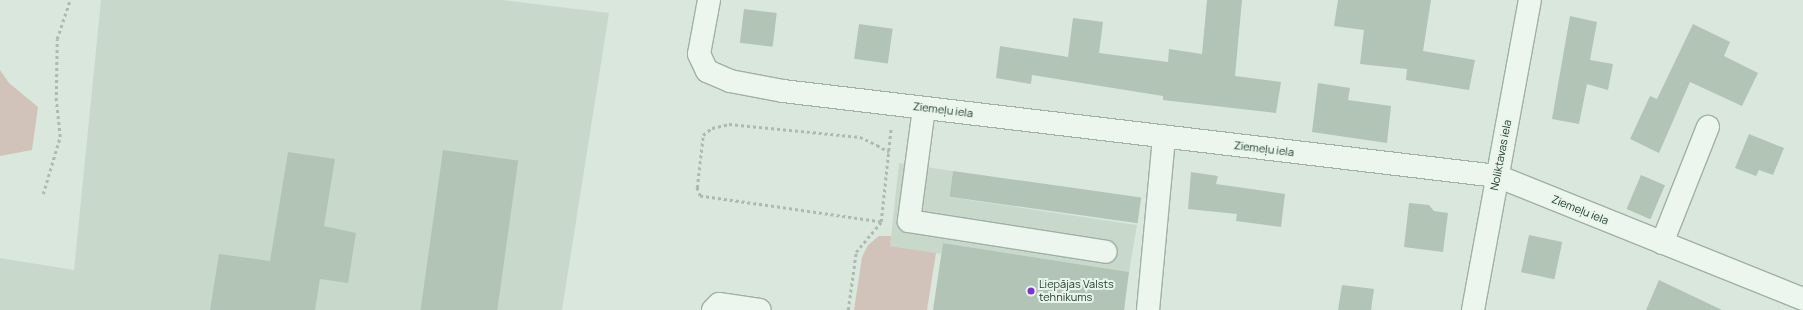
<!DOCTYPE html>
<html>
<head>
<meta charset="utf-8">
<style>
  body { margin:0 }
  #map { position:relative; width:1803px; height:310px; overflow:hidden; background:#dae7dd; font-family:Manrope,sans-serif }
  div>[style] { position:absolute }
  [style*='--x'] { left:calc(var(--x)*1px); top:calc(var(--y)*1px); width:calc(var(--w)*1px); rotate:calc(var(--a)*1deg) }
  .built>* { inset:0; background:#c8d9cc }
  .green>* { inset:0; background:#d2c3ba }
  .building>* { inset:0; background:#b1c4b6; transform-origin:0 0 }
  .path>* { height:2.5px; margin-top:-1.25px; transform-origin:0; background:repeating-linear-gradient(90deg,#acbab0 0 3px,transparent 0 6px) }
  .roads { filter:drop-shadow(1px 0 #9fb1a4) drop-shadow(-1px 0 #9fb1a4) drop-shadow(0 1px #9fb1a4) drop-shadow(0 -1px #9fb1a4) }
  .minor>* { height:22px; margin:-11px; padding:0 11px; transform-origin:11px; border-radius:11px; background:#edf5ef }
  .dots>* { width:11px; height:11px; translate:-50% -50%; box-sizing:border-box; border:2px solid #e9f5ec; border-radius:50% }
  span { translate:-50% -50%; white-space:nowrap; text-align:center; line-height:1.15; -webkit-text-stroke:4px #e9f5ec; paint-order:stroke }
  .street-label { font-size:11px; color:#233e2a }
  .poi-label { font-size:11px; color:#233e2a }
  .left { translate:0 -50%; text-align:left }
</style>
</head>
<body>
<div id="map">
  <div class="built">
    <i style="clip-path:polygon(101px 0,502px 0,609px 13px,562px 310px,0 310px,0 258px,74px 270px)"></i>
    <i style="clip-path:polygon(899px 163px,953px 171px,949px 197px,1137px 225px,1129px 272px,943px 243px,941px 254px,890px 246px)"></i>
  </div>
  <div class="green">
    <i style="clip-path:polygon(0 70px,9px 83px,38px 107px,32px 150px,0 156px)"></i>
    <i style="clip-path:polygon(879px 236px,891px 236px,890px 246px,936px 253px,927px 310px,854px 310px,862px 257px,868px 245px)"></i>
  </div>
  <div class="building">
    <i style="clip-path:polygon(1207px 0,1242px 0,1235px 76px,1281px 82px,1276px 113px,1163px 100px,1163px 96px,1032px 75px,1031px 84px,996px 78px,1000px 46px,1068px 57px,1073px 18px,1103px 22px,1099px 53px,1168px 62px,1169px 49px,1202px 54px)"></i>
    <i style="clip-path:polygon(1338px 0,1431px 0,1423px 51px,1475px 60px,1469px 90px,1406px 80px,1407px 69px,1360px 64px,1364px 30px,1334px 26px)"></i>
    <i style="left:744px;top:9px;width:33px;height:34px;rotate:7deg"></i>
    <i style="clip-path:polygon(1570px 16px,1597px 22px,1590px 60px,1613px 64px,1608px 90px,1587px 84px,1579px 124px,1552px 119px)"></i>
    <i style="left:859px;top:24px;width:34px;height:35px;rotate:8deg"></i>
    <i style="clip-path:polygon(1693px 24px,1730px 42px,1724px 56px,1758px 73px,1742px 106px,1690px 82px,1659px 153px,1630px 139px,1650px 96px,1657px 99px)"></i>
    <i style="clip-path:polygon(1318px 83px,1350px 88px,1348px 100px,1391px 106px,1387px 143px,1312px 132px)"></i>
    <i style="clip-path:polygon(1749px 134px,1784px 148px,1773px 175px,1759px 170px,1756px 176px,1735px 168px)"></i>
    <i style="left:443px;top:150px;width:76px;height:162px;rotate:8deg"></i>
    <i style="clip-path:polygon(288px 152px,335px 159px,324px 226px,356px 233px,348px 283px,320px 279px,315px 310px,210px 310px,219px 254px,270px 261px)"></i>
    <i style="left:953px;top:171px;width:190px;height:26px;rotate:8deg"></i>
    <i style="clip-path:polygon(1191px 172px,1218px 176px,1216px 184px,1285px 194px,1281px 227px,1236px 221px,1237px 214px,1188px 209px)"></i>
    <i style="left:1641px;top:175px;width:26px;height:37px;rotate:23deg"></i>
    <i style="clip-path:polygon(1409px 203px,1429px 205px,1434px 211px,1448px 213px,1443px 252px,1404px 247px)"></i>
    <i style="left:1529px;top:235px;width:34px;height:38px;rotate:12deg"></i>
    <i style="clip-path:polygon(943px 243px,1129px 272px,1124px 310px,933px 310px)"></i>
    <i style="clip-path:polygon(1659px 280px,1722px 310px,1646px 310px)"></i>
    <i style="clip-path:polygon(1342px 285px,1374px 289px,1371px 310px,1338px 310px)"></i>
  </div>
  <div class="path">
    <i style="--x:43;--y:194;--w:59;--a:-73.4"></i>
    <i style="--x:60;--y:137;--w:36;--a:-96"></i>
    <i style="--x:56;--y:101;--w:62;--a:-89.1"></i>
    <i style="--x:57;--y:39;--w:41;--a:-71.6"></i>
    <i style="--x:881;--y:222;--w:183;--a:-171.8"></i>
    <i style="--x:700;--y:196;--w:9;--a:-111"></i>
    <i style="--x:697;--y:188;--w:53;--a:-83.5"></i>
    <i style="--x:703;--y:135;--w:11;--a:-38"></i>
    <i style="--x:712;--y:128;--w:17;--a:-13"></i>
    <i style="--x:729;--y:124;--w:132;--a:5.7"></i>
    <i style="--x:860;--y:137;--w:19;--a:25"></i>
    <i style="--x:877;--y:145;--w:14;--a:30"></i>
    <i style="--x:848;--y:310;--w:59;--a:-82.1"></i>
    <i style="--x:856;--y:252;--w:39;--a:-50"></i>
    <i style="--x:881;--y:222;--w:96;--a:-84"></i>
  </div>
  <div class="roads">
    <div class="minor">
      <i style="--x:709;--y:0;--w:55;--a:100.5"></i>
      <i style="--x:699;--y:54;--w:19;--a:65"></i>
      <i style="--x:707;--y:71;--w:25;--a:23"></i>
      <i style="--x:730;--y:81;--w:54;--a:10.7"></i>
      <i style="--x:783;--y:91;--w:719;--a:6.79"></i>
      <i style="--x:1497;--y:176;--w:330;--a:21.9"></i>
      <i style="--x:924;--y:108;--w:114;--a:97.6"></i>
      <i style="--x:909;--y:221;--w:199;--a:8.9"></i>
      <i style="--x:1662;--y:243;--w:125;--a:-68.4"></i>
      <i style="--x:713;--y:310;--w:8;--a:-45"></i>
      <i style="--x:719;--y:304;--w:41;--a:8.3"></i>
      <i style="--x:1148;--y:310;--w:174;--a:-84.7"></i>
      <i style="--x:1473;--y:310;--w:315;--a:-79.6"></i>
    </div>
  </div>
  <div class="dots">
    <i style="left:1031px;top:291px;background:#7f30dc"></i>
  </div>
  <div class="street-label">
    <span style="left:943px;top:110px;rotate:7deg">Ziemeļu iela</span>
    <span style="left:1264px;top:149px;rotate:7deg">Ziemeļu iela</span>
    <span style="left:1501px;top:155px;rotate:-79deg">Noliktavas iela</span>
    <span style="left:1580px;top:210px;rotate:22deg">Ziemeļu iela</span>
  </div>
  <div class="poi-label">
    <span class="left" style="left:1039px;top:291px">Liepājas Valsts<br>tehnikums</span>
  </div>
</div>
</body>
</html>
